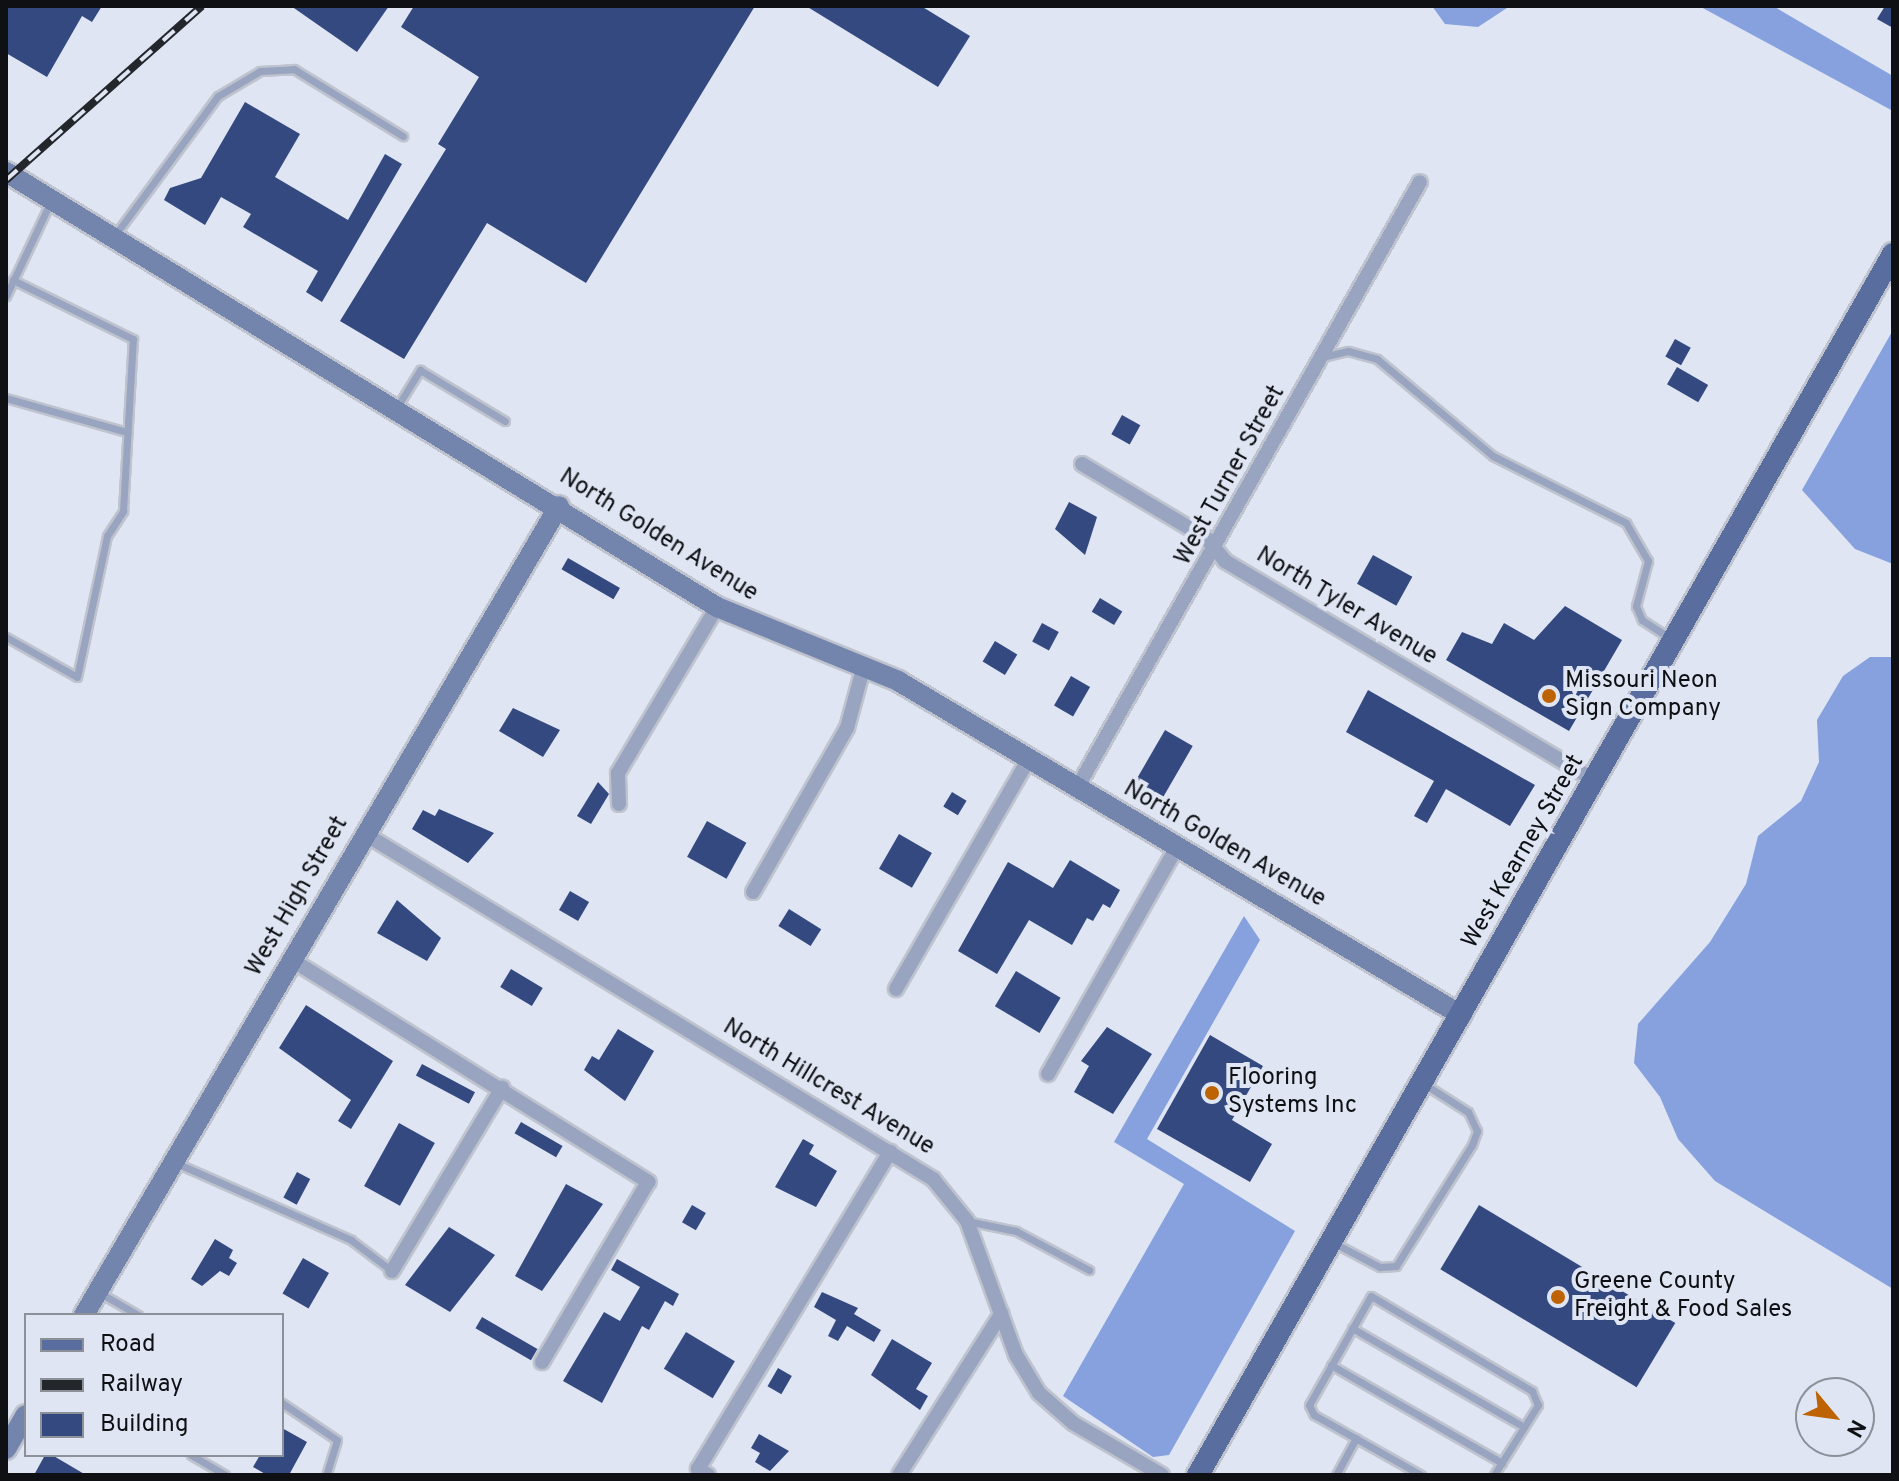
<!DOCTYPE html>
<html>
<head>
<meta charset="utf-8">
<style>
  body { margin:0 }
  #map { position:relative; width:1899px; height:1481px; overflow:hidden; background:#dfe5f2; font-family:Overpass,sans-serif }
  div>[style] { position:absolute }
  [style*='--x'] { left:calc(var(--x)*1px); top:calc(var(--y)*1px); width:calc(var(--w)*1px); rotate:calc(var(--a)*1deg) }
  .forest>* { inset:0; background:#86a1de }
  .building>* { inset:0; background:#344980; transform-origin:0 0 }
  .roads { filter:drop-shadow(2px 0 #bec3ce) drop-shadow(-2px 0 #bec3ce) drop-shadow(0 2px #bec3ce) drop-shadow(0 -2px #bec3ce) }
  .lane>* { height:7px; margin:-3.5px; padding:0 3.5px; transform-origin:3.5px; border-radius:3.5px; background:#98a4c0 }
  .street>* { height:14px; margin:-7px; padding:0 7px; transform-origin:7px; border-radius:7px; background:#98a4c0 }
  .secondary>* { height:20px; margin:-10px; padding:0 10px; transform-origin:10px; border-radius:10px; background:#7384ad }
  .primary>* { height:22px; margin:-11px; padding:0 11px; transform-origin:11px; border-radius:11px; background:#596d9e }
  .rail>* { height:8px; margin-top:-4px; transform-origin:0; background:repeating-linear-gradient(90deg,#dfe5f2 0 15px,#23262b 0 30px); box-sizing:border-box; border-block:2px solid #23262b }
  .dots>* { width:22px; height:22px; translate:-50% -50%; box-sizing:border-box; border:4px solid #dfe5f2; border-radius:50% }
  span { translate:-50% -50%; white-space:nowrap; text-align:center; line-height:1.15; -webkit-text-stroke:8px #dfe5f2; paint-order:stroke }
  .street-label { font-size:24px; color:#0e1014 }
  .poi-label { font-size:24px; color:#0e1014 }
  .left { translate:0 -50%; text-align:left }
  .frame { position:absolute; inset:0; border:8px solid #0e1014; pointer-events:none }
  .legend { position:absolute; left:24px; top:1313px; width:260px; height:144px; box-sizing:border-box; background:#dfe5f2; border:2px solid #8b9099; margin:0; padding:10px 14px; list-style:none; font-size:24px; color:#0e1014 }
  .legend li { display:flex; align-items:center; gap:16px; height:40px }
  .legend b { width:40px; border:2px solid #8b9099 }
  .north { position:absolute; left:1795px; top:1377px; width:80px; height:80px; box-sizing:border-box; background:#dfe5f2; border:2px solid #8b9099; border-radius:50%; rotate:119deg; font-size:22px; font-weight:700; line-height:32px; text-align:center; color:#0e1014 }
  .north::after { content:''; display:block; margin:auto; width:28px; height:36px; background:#bd6304; clip-path:polygon(50% 0,100% 100%,50% 72%,0 100%) }
</style>
</head>
<body>
<div id="map">
  <div class="forest">
    <i style="clip-path:polygon(1432px 6px,1510px 6px,1478px 27px,1445px 24px)"></i>
    <i style="clip-path:polygon(1699px 6px,1773px 6px,1893px 76px,1893px 111px)"></i>
    <i style="clip-path:polygon(1893px 330px,1893px 564px,1855px 549px,1802px 490px)"></i>
    <i style="clip-path:polygon(1870px 657px,1893px 657px,1893px 1289px,1715px 1181px,1678px 1139px,1660px 1097px,1634px 1063px,1638px 1024px,1710px 942px,1746px 884px,1758px 836px,1801px 801px,1819px 762px,1817px 720px,1843px 676px)"></i>
    <i style="clip-path:polygon(1244px 916px,1260px 940px,1147px 1139px,1295px 1231px,1169px 1455px,1153px 1457px,1063px 1396px,1184px 1184px,1114px 1142px)"></i>
  </div>
  <div class="building">
    <i style="clip-path:polygon(6px 6px,102px 6px,92px 22px,82px 16px,47px 77px,6px 53px)"></i>
    <i style="clip-path:polygon(291px 6px,389px 6px,357px 52px)"></i>
    <i style="clip-path:polygon(414px 6px,755px 6px,586px 283px,487px 223px,404px 359px,340px 321px,446px 149px,438px 144px,479px 77px,401px 27px)"></i>
    <i style="clip-path:polygon(806px 6px,921px 6px,970px 36px,938px 87px)"></i>
    <i style="clip-path:polygon(1885px 6px,1893px 6px,1893px 28px,1877px 19px)"></i>
    <i style="clip-path:polygon(245px 102px,300px 134px,275px 177px,348px 220px,385px 154px,402px 164px,322px 302px,306px 292px,318px 271px,243px 227px,251px 214px,221px 197px,205px 225px,164px 200px,170px 188px,201px 178px)"></i>
    <i style="left:1675px;top:339px;width:18px;height:20px;rotate:29deg"></i>
    <i style="left:1677px;top:367px;width:36px;height:20px;rotate:30deg"></i>
    <i style="left:1122px;top:415px;width:21px;height:22px;rotate:29deg"></i>
    <i style="clip-path:polygon(1069px 502px,1097px 517px,1085px 555px,1055px 529px)"></i>
    <i style="left:1373px;top:555px;width:45px;height:33px;rotate:29deg"></i>
    <i style="left:568px;top:558px;width:60px;height:13px;rotate:30deg"></i>
    <i style="left:1100px;top:598px;width:26px;height:16px;rotate:31deg"></i>
    <i style="clip-path:polygon(1565px 606px,1622px 640px,1569px 731px,1446px 660px,1462px 632px,1492px 644px,1504px 623px,1534px 640px)"></i>
    <i style="left:1042px;top:623px;width:19px;height:21px;rotate:28deg"></i>
    <i style="left:995px;top:641px;width:26px;height:24px;rotate:31deg"></i>
    <i style="left:1071px;top:676px;width:22px;height:34px;rotate:30deg"></i>
    <i style="clip-path:polygon(1368px 690px,1535px 785px,1510px 826px,1446px 789px,1427px 823px,1414px 816px,1434px 781px,1346px 732px)"></i>
    <i style="clip-path:polygon(513px 708px,560px 730px,543px 757px,499px 731px)"></i>
    <i style="left:1165px;top:730px;width:32px;height:59px;rotate:30deg"></i>
    <i style="clip-path:polygon(598px 782px,609px 794px,591px 824px,577px 816px)"></i>
    <i style="left:952px;top:792px;width:17px;height:17px;rotate:31deg"></i>
    <i style="clip-path:polygon(439px 809px,494px 833px,468px 863px,412px 829px,423px 810px,435px 816px)"></i>
    <i style="left:707px;top:821px;width:45px;height:41px;rotate:29deg"></i>
    <i style="left:899px;top:834px;width:38px;height:40px;rotate:30deg"></i>
    <i style="clip-path:polygon(1070px 860px,1120px 890px,1110px 908px,1103px 904px,1093px 921px,1087px 918px,1072px 945px,1029px 920px,997px 974px,958px 951px,1008px 862px,1053px 888px)"></i>
    <i style="left:570px;top:891px;width:22px;height:22px;rotate:30deg"></i>
    <i style="clip-path:polygon(397px 900px,441px 938px,427px 961px,377px 933px)"></i>
    <i style="left:789px;top:909px;width:38px;height:20px;rotate:32deg"></i>
    <i style="left:511px;top:969px;width:37px;height:21px;rotate:31deg"></i>
    <i style="left:1016px;top:971px;width:52px;height:41px;rotate:31deg"></i>
    <i style="clip-path:polygon(306px 1005px,393px 1061px,351px 1129px,338px 1121px,351px 1100px,279px 1048px)"></i>
    <i style="clip-path:polygon(1107px 1027px,1152px 1054px,1113px 1114px,1074px 1092px,1089px 1066px,1081px 1061px)"></i>
    <i style="clip-path:polygon(618px 1029px,654px 1051px,625px 1101px,584px 1070px,592px 1056px,599px 1060px)"></i>
    <i style="clip-path:polygon(1210px 1035px,1263px 1066px,1232px 1120px,1272px 1144px,1250px 1182px,1157px 1129px)"></i>
    <i style="left:422px;top:1064px;width:60px;height:13px;rotate:28deg"></i>
    <i style="left:521px;top:1122px;width:48px;height:13px;rotate:30deg"></i>
    <i style="left:399px;top:1123px;width:41px;height:72px;rotate:29deg"></i>
    <i style="clip-path:polygon(803px 1139px,814px 1145px,809px 1154px,837px 1171px,816px 1207px,775px 1187px)"></i>
    <i style="left:297px;top:1172px;width:15px;height:29px;rotate:28deg"></i>
    <i style="clip-path:polygon(566px 1184px,603px 1204px,542px 1291px,515px 1276px)"></i>
    <i style="left:692px;top:1205px;width:16px;height:20px;rotate:30deg"></i>
    <i style="left:1479px;top:1205px;width:229px;height:75px;rotate:31deg"></i>
    <i style="clip-path:polygon(449px 1227px,495px 1255px,450px 1312px,405px 1285px)"></i>
    <i style="clip-path:polygon(215px 1239px,233px 1250px,229px 1258px,237px 1263px,229px 1276px,220px 1271px,202px 1286px,191px 1279px)"></i>
    <i style="left:303px;top:1258px;width:30px;height:41px;rotate:30deg"></i>
    <i style="clip-path:polygon(617px 1259px,679px 1294px,673px 1306px,665px 1301px,649px 1330px,642px 1326px,602px 1403px,563px 1381px,604px 1312px,620px 1321px,640px 1287px,611px 1270px)"></i>
    <i style="clip-path:polygon(822px 1292px,858px 1308px,854px 1314px,881px 1330px,874px 1342px,847px 1326px,838px 1341px,828px 1336px,836px 1320px,814px 1307px)"></i>
    <i style="left:482px;top:1317px;width:64px;height:13px;rotate:30deg"></i>
    <i style="left:686px;top:1332px;width:57px;height:43px;rotate:31deg"></i>
    <i style="clip-path:polygon(892px 1339px,932px 1363px,916px 1389px,928px 1396px,920px 1410px,871px 1375px)"></i>
    <i style="left:778px;top:1368px;width:16px;height:21px;rotate:30deg"></i>
    <i style="clip-path:polygon(282px 1428px,307px 1442px,289px 1475px,267px 1475px,253px 1467px,260px 1455px,282px 1455px)"></i>
    <i style="clip-path:polygon(759px 1434px,789px 1451px,770px 1471px,755px 1462px,760px 1453px,751px 1448px)"></i>
    <i style="clip-path:polygon(45px 1455px,52px 1455px,86px 1475px,34px 1475px)"></i>
  </div>
  <div class="roads">
    <div class="lane">
      <i style="--x:115;--y:235;--w:173;--a:-53.5"></i>
      <i style="--x:218;--y:96;--w:49;--a:-30.8"></i>
      <i style="--x:260;--y:71;--w:34;--a:-3"></i>
      <i style="--x:294;--y:69;--w:128;--a:31.6"></i>
      <i style="--x:6;--y:296;--w:105;--a:-64.7"></i>
      <i style="--x:1322;--y:357;--w:27;--a:-13"></i>
      <i style="--x:1348;--y:351;--w:30;--a:15"></i>
      <i style="--x:1377;--y:359;--w:151;--a:39.9"></i>
      <i style="--x:1493;--y:456;--w:149;--a:26.7"></i>
      <i style="--x:1626;--y:523;--w:44;--a:59.9"></i>
      <i style="--x:1648;--y:561;--w:47;--a:104.9"></i>
      <i style="--x:1636;--y:606;--w:15;--a:67"></i>
      <i style="--x:1642;--y:620;--w:33;--a:33"></i>
      <i style="--x:6;--y:398;--w:126;--a:15.7"></i>
      <i style="--x:397;--y:407;--w:44;--a:-58.1"></i>
      <i style="--x:420;--y:370;--w:99;--a:31"></i>
      <i style="--x:6;--y:637;--w:81;--a:29.4"></i>
      <i style="--x:77;--y:677;--w:144;--a:-78"></i>
      <i style="--x:107;--y:536;--w:30;--a:-57"></i>
      <i style="--x:123;--y:511;--w:172;--a:-86.7"></i>
      <i style="--x:133;--y:339;--w:134;--a:-153.8"></i>
      <i style="--x:176;--y:1163;--w:191;--a:23.7"></i>
      <i style="--x:351;--y:1240;--w:51;--a:37.1"></i>
      <i style="--x:967;--y:1221;--w:50;--a:11.5"></i>
      <i style="--x:1016;--y:1231;--w:83;--a:28.1"></i>
      <i style="--x:1334;--y:1243;--w:52;--a:27.6"></i>
      <i style="--x:1380;--y:1267;--w:16;--a:-4"></i>
      <i style="--x:1396;--y:1266;--w:143;--a:-57.9"></i>
      <i style="--x:1472;--y:1145;--w:15;--a:-70"></i>
      <i style="--x:1477;--y:1131;--w:21;--a:-115"></i>
      <i style="--x:1468;--y:1112;--w:52;--a:-147.5"></i>
      <i style="--x:100;--y:1293;--w:44;--a:30.1"></i>
      <i style="--x:1352;--y:1328;--w:198;--a:29.9"></i>
      <i style="--x:1331;--y:1365;--w:197;--a:29.8"></i>
      <i style="--x:282;--y:1403;--w:66;--a:33.9"></i>
      <i style="--x:337;--y:1440;--w:37;--a:107"></i>
      <i style="--x:191;--y:1455;--w:39;--a:30"></i>
      <i style="--x:1336;--y:1475;--w:42;--a:-61.6"></i>
      <i style="--x:1421;--y:1475;--w:123;--a:-150.7"></i>
      <i style="--x:1314;--y:1415;--w:11;--a:-117"></i>
      <i style="--x:1309;--y:1405;--w:125;--a:-60.4"></i>
      <i style="--x:1371;--y:1296;--w:187;--a:30.5"></i>
      <i style="--x:1532;--y:1391;--w:15;--a:67"></i>
      <i style="--x:1538;--y:1405;--w:83;--a:122.2"></i>
    </div>
    <div class="street">
      <i style="--x:1082;--y:464;--w:144;--a:30.8"></i>
      <i style="--x:1206;--y:538;--w:30;--a:50"></i>
      <i style="--x:1225;--y:561;--w:429;--a:30.7"></i>
      <i style="--x:1077;--y:788;--w:696;--a:-60.49"></i>
      <i style="--x:619;--y:804;--w:31;--a:-92"></i>
      <i style="--x:618;--y:773;--w:193;--a:-59.2"></i>
      <i style="--x:365;--y:834;--w:665;--a:31.27"></i>
      <i style="--x:933;--y:1179;--w:54;--a:51"></i>
      <i style="--x:967;--y:1221;--w:143;--a:69.9"></i>
      <i style="--x:1016;--y:1355;--w:44;--a:58.8"></i>
      <i style="--x:1039;--y:1393;--w:45;--a:41.4"></i>
      <i style="--x:1073;--y:1423;--w:103;--a:30.3"></i>
      <i style="--x:753;--y:892;--w:189;--a:-60.2"></i>
      <i style="--x:847;--y:728;--w:65;--a:-74.9"></i>
      <i style="--x:292;--y:960;--w:420;--a:31.9"></i>
      <i style="--x:648;--y:1182;--w:209;--a:120.5"></i>
      <i style="--x:896;--y:989;--w:264;--a:-60"></i>
      <i style="--x:1048;--y:1074;--w:261;--a:-60.4"></i>
      <i style="--x:392;--y:1271;--w:214;--a:-59"></i>
      <i style="--x:708;--y:1475;--w:12;--a:-149"></i>
      <i style="--x:698;--y:1469;--w:371;--a:-58.8"></i>
      <i style="--x:899;--y:1475;--w:191;--a:-57.6"></i>
    </div>
    <div class="secondary">
      <i style="--x:6;--y:172;--w:834;--a:31.46"></i>
      <i style="--x:717;--y:607;--w:196;--a:22.2"></i>
      <i style="--x:898;--y:681;--w:655;--a:30.68"></i>
      <i style="--x:84;--y:1315;--w:938;--a:-59.58"></i>
      <i style="--x:6;--y:1449;--w:39;--a:-60"></i>
    </div>
    <div class="primary">
      <i style="--x:1198;--y:1475;--w:1405;--a:-60.35"></i>
    </div>
  </div>
  <div class="rail">
    <i style="--x:6;--y:180;--w:262;--a:-41.6"></i>
  </div>
  <div class="dots">
    <i style="left:1549px;top:696px;background:#bd6304"></i>
    <i style="left:1212px;top:1093px;background:#bd6304"></i>
    <i style="left:1558px;top:1297px;background:#bd6304"></i>
  </div>
  <div class="street-label">
    <span style="left:1231px;top:476px;rotate:-61deg">West Turner Street</span>
    <span style="left:658px;top:536px;rotate:32deg">North Golden Avenue</span>
    <span style="left:1346px;top:607px;rotate:31deg">North Tyler Avenue</span>
    <span style="left:1224px;top:845px;rotate:30deg">North Golden Avenue</span>
    <span style="left:1524px;top:852px;rotate:-60deg">West Kearney Street</span>
    <span style="left:298px;top:897px;rotate:-60deg">West High Street</span>
    <span style="left:828px;top:1088px;rotate:31deg">North Hillcrest Avenue</span>
  </div>
  <div class="poi-label">
    <span class="left" style="left:1565px;top:696px">Missouri Neon<br>Sign Company</span>
    <span class="left" style="left:1228px;top:1093px">Flooring<br>Systems Inc</span>
    <span class="left" style="left:1574px;top:1297px">Greene County<br>Freight &amp; Food Sales</span>
  </div>
  <div class="frame"></div>
  <ul class="legend">
  <li><b style="height:10px;background:#596d9e"></b>Road</li>
  <li><b style="height:10px;background:#23262b"></b>Railway</li>
  <li><b style="height:22px;background:#344980"></b>Building</li>
  </ul>
  <div class="north">N</div>
</div>
</body>
</html>
